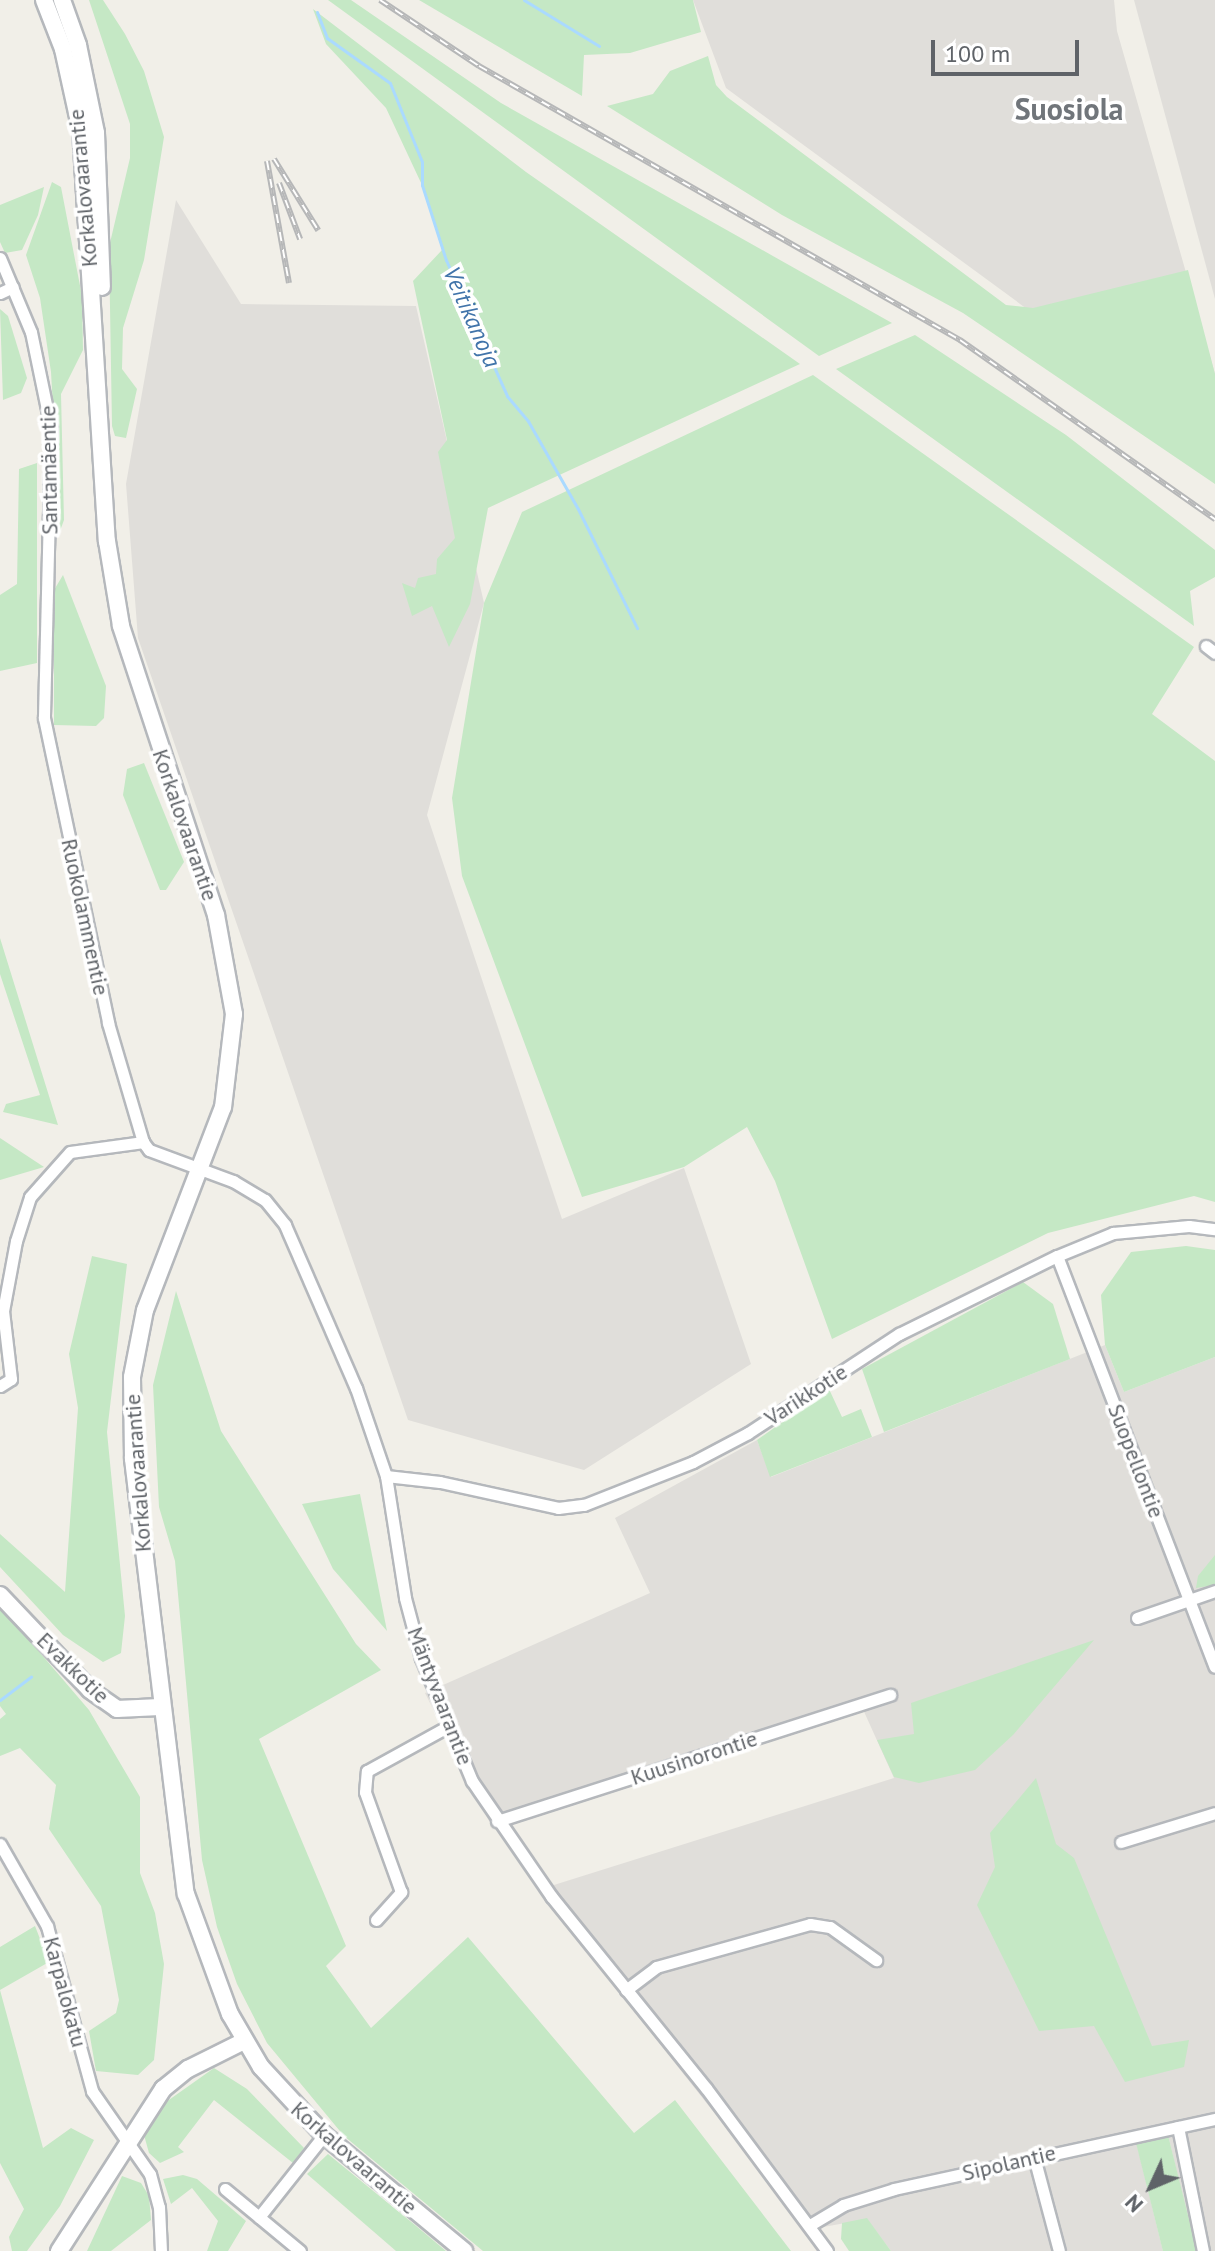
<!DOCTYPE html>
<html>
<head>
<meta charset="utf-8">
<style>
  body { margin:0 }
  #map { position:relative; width:1215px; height:2251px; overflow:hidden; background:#f1efe8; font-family:"PT Sans",sans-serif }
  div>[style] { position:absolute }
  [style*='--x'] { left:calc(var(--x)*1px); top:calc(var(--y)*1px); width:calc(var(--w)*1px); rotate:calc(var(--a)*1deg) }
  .industrial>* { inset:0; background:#e0deda }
  .green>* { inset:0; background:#c5e8c5; transform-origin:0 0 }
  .stream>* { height:3px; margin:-1.5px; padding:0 1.5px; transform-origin:1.5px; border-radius:1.5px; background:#aadaff }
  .roads { filter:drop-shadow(2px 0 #b5b8bc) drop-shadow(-2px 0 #b5b8bc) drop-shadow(0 2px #b5b8bc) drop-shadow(0 -2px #b5b8bc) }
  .street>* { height:11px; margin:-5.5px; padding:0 5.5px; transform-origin:5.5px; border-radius:5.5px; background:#fff }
  .secondary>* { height:16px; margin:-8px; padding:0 8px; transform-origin:8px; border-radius:8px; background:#fff }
  .rail>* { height:6px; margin-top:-3px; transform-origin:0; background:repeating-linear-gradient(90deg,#fff 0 9px,#b6b7b8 0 18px); box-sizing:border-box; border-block:2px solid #b6b7b8 }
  span { translate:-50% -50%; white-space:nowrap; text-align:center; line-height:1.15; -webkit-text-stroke:7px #fff; paint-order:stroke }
  .street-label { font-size:22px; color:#5f6368 }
  .water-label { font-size:24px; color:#4174aa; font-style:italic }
  .district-label { font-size:30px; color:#70757a; font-weight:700 }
  .north { position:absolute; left:1111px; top:2147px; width:80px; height:80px; -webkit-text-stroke:6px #fff; paint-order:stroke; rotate:226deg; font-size:22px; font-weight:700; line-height:32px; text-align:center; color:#5f6368 }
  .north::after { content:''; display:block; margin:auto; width:28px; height:36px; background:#5f6368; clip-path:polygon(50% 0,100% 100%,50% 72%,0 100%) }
  .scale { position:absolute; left:931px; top:40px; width:148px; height:36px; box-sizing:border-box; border:4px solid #5f6368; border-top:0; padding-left:10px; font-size:24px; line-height:28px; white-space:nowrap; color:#5f6368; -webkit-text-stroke:6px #fff; paint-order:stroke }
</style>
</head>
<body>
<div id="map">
  <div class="industrial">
    <i style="clip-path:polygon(693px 0,1114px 0,1117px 31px,1215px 374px,1215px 447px,726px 88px)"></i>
    <i style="clip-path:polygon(1134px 0,1215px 0,1215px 299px)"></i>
    <i style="clip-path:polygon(176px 200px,241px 304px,416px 306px,484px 603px,427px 815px,562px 1219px,684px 1168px,751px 1364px,584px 1470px,408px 1420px,138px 638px,126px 484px)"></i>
    <i style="clip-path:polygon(1105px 1345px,1124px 1392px,1215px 1357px,1215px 2251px,1196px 2251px,1168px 2135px,1136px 2141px,1163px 2251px,891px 2251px,867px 2219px,807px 2230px,538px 1890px,894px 1778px,861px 1705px,489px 1821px,425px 1693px,650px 1593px,615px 1518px,757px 1440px,771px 1477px)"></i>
  </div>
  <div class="green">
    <i style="clip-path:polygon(89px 0,103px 0,125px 34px,144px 71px,164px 137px,144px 260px,123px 328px,122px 369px,137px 389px,126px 438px,115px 436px,112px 426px,109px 247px,130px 158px,130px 124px)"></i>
    <i style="clip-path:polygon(328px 0,351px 0,501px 103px,892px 323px,819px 356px)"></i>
    <i style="clip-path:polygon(419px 0,693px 0,701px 32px,630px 53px,584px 55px,582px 96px)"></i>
    <i style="clip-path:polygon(313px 9px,526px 172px,800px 364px,488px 508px,470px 604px,449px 647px,432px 606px,412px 616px,402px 583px,415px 588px,418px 578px,436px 574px,437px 559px,455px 538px,438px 452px,447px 440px,413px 281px,442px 250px,422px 185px,386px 108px,326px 44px)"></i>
    <i style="clip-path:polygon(708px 56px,716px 85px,727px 97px,1006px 305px,1033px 308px,1188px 270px,1215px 374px,1215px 484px,963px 313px,782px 215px,607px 106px,653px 94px,670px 71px)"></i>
    <i style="clip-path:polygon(52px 182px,61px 187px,82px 296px,83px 350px,61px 394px,64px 520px,60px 531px,51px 372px,40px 298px,26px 255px)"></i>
    <i style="clip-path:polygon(44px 187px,38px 215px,22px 250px,5px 253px,0 242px,0 205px)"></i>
    <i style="clip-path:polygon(0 309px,8px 316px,27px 378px,21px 393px,3px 400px)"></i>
    <i style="clip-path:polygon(915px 335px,1066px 435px,1215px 550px,1215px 577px,1190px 591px,1194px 626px,836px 369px)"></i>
    <i style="clip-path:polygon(813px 375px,1194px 647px,1152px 714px,1215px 761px,1215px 1202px,1194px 1196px,1048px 1233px,832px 1339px,775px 1181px,747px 1127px,684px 1167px,582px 1197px,462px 876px,452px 798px,484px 603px,522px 512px)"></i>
    <i style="clip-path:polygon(37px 463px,37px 663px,0 671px,0 595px,17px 584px,19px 469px)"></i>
    <i style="clip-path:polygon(63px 575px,106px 686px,104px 718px,96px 726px,54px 725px,54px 590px)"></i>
    <i style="clip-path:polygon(144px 763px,184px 862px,166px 890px,160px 890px,123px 795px,127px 769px)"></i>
    <i style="clip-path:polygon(0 938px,58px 1125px,3px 1112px,6px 1104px,40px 1095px,0 974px)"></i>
    <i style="clip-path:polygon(0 1138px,44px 1167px,0 1180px)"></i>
    <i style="clip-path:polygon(1186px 1246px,1215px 1250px,1215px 1357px,1124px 1392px,1105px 1345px,1101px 1295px,1131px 1252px)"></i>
    <i style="clip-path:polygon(92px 1256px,127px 1264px,107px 1432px,125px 1616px,121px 1653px,103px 1662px,63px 1635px,0 1567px,0 1534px,65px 1592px,78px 1408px,69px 1354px)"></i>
    <i style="clip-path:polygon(1023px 1282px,1053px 1304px,1070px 1359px,884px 1432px,862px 1369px)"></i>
    <i style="clip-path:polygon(176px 1291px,221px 1431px,356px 1644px,381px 1670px,259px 1739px,346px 1946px,326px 1966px,371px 2028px,468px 1937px,634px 2133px,675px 2100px,791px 2251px,483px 2251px,344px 2136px,267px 2043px,237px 1984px,217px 1927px,202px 1860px,175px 1561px,159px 1507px,153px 1385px)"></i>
    <i style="clip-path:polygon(829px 1389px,842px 1417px,861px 1409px,872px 1437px,770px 1477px,757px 1440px)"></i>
    <i style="clip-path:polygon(360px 1494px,387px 1631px,333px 1569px,302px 1504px)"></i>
    <i style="clip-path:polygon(1215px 1555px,1215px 1585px,1196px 1588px,1198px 1576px)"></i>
    <i style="clip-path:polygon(0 1606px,89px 1710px,140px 1797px,140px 1873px,155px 1913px,164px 1964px,154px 2060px,138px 2075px,96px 2071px,89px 2031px,116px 2013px,119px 2000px,101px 1906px,49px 1829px,56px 1785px,20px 1748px,0 1756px,0 1719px,6px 1714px,0 1706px)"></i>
    <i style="clip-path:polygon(1094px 1640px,1013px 1735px,975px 1770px,919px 1783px,894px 1777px,877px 1740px,914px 1734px,911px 1703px)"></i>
    <i style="clip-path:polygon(1036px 1778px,1056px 1844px,1074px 1858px,1152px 2046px,1189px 2040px,1184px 2067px,1125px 2082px,1094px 2026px,1039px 2031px,977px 1905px,995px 1867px,990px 1833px)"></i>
    <i style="clip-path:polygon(35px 1926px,49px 1962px,0 1990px,43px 2148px,71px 2128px,94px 2140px,60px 2206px,27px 2251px,12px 2251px,9px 2237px,24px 2209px,0 2163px,0 1947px)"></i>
    <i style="clip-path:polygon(214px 2068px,247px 2089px,304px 2148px,293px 2163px,214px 2100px,178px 2147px,184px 2152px,160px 2163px,149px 2153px,144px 2135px,166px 2102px)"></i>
    <i style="left:1168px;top:2135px;width:119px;height:33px;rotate:76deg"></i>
    <i style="clip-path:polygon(328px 2154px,415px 2225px,446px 2251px,396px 2251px,307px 2174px)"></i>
    <i style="clip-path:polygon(183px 2175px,197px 2179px,246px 2221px,228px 2251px,207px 2251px,218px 2221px,192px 2188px,171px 2204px,163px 2179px)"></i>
    <i style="clip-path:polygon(122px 2176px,141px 2183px,149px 2196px,151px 2220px,111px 2251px,87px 2251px)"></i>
    <i style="clip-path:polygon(867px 2218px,891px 2251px,849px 2251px,841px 2239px,842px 2223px)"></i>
  </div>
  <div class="stream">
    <i style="--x:524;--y:0;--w:88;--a:31.5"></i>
    <i style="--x:317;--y:12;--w:28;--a:69"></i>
    <i style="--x:327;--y:38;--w:77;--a:35.5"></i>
    <i style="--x:390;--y:83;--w:85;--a:67.9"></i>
    <i style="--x:422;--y:162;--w:23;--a:90"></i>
    <i style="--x:422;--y:185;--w:79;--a:72.3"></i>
    <i style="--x:446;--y:260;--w:149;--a:65.8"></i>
    <i style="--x:507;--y:396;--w:33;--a:50"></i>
    <i style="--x:528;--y:421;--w:101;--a:60.4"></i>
    <i style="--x:578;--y:509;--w:133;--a:63.6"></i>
    <i style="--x:0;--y:1700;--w:39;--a:-37"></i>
  </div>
  <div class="roads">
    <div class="street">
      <i style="--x:0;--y:258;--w:80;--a:67.3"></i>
      <i style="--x:31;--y:332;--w:99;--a:78.3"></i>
      <i style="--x:51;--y:429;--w:289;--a:91.4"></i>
      <i style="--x:44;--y:718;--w:312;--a:78.1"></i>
      <i style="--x:108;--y:1023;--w:124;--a:73.6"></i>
      <i style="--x:0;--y:293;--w:14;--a:-25"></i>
      <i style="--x:1206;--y:646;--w:11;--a:38"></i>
      <i style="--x:1057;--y:1256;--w:440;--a:69"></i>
      <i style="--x:0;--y:1386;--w:13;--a:-32"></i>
      <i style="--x:11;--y:1379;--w:68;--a:-96.7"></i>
      <i style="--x:3;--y:1311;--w:71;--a:-79.5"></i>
      <i style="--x:16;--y:1241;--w:46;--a:-72.3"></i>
      <i style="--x:30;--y:1197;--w:60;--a:-48.4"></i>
      <i style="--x:70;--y:1152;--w:74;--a:-7.8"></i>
      <i style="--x:143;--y:1142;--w:10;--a:53"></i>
      <i style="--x:149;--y:1150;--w:90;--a:20.3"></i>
      <i style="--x:233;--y:1181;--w:37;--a:31"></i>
      <i style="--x:265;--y:1200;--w:32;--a:51"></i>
      <i style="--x:285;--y:1225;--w:178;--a:66.5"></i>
      <i style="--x:356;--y:1388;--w:93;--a:71.2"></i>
      <i style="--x:386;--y:1476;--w:123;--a:81.1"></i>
      <i style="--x:405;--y:1598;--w:62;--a:75.1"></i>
      <i style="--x:421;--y:1658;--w:133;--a:67.5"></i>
      <i style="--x:472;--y:1781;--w:140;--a:55.5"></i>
      <i style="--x:551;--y:1896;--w:247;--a:51.1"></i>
      <i style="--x:706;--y:2088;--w:203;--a:53.4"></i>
      <i style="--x:386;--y:1476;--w:54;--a:6.3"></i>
      <i style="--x:440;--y:1482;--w:121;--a:12.4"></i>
      <i style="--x:558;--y:1508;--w:26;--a:-7"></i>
      <i style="--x:584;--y:1505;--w:117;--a:-21.5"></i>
      <i style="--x:693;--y:1462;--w:62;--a:-27.8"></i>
      <i style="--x:748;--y:1433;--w:181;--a:-33.3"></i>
      <i style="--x:899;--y:1334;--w:176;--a:-26.3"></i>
      <i style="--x:1057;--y:1256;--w:61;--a:-22.3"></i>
      <i style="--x:1113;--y:1233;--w:76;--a:-5.3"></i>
      <i style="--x:1189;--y:1226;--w:26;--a:7"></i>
      <i style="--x:1137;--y:1618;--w:83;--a:-19.1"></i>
      <i style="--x:497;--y:1821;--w:413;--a:-17.8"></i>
      <i style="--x:1121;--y:1842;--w:98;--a:-17.1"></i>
      <i style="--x:0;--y:1844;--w:95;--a:60.2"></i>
      <i style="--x:47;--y:1926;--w:171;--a:74.7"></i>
      <i style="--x:92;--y:2091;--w:101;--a:55.1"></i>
      <i style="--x:150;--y:2174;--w:34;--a:75"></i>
      <i style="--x:159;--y:2207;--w:44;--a:87.4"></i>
      <i style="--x:376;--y:1920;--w:38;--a:-48"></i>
      <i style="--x:401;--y:1892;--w:106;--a:-109.8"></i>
      <i style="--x:365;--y:1792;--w:21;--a:-85"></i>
      <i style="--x:367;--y:1771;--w:91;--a:-28.8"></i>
      <i style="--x:626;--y:1990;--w:38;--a:-37"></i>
      <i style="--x:656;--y:1967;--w:160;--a:-15.6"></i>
      <i style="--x:810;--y:1924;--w:20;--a:9"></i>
      <i style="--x:830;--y:1927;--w:57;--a:35.7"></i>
      <i style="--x:1178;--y:2127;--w:126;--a:78.6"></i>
      <i style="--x:1034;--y:2157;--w:97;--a:75.1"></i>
      <i style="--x:225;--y:2189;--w:44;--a:39.5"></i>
      <i style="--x:810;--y:2225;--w:39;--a:-31"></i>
      <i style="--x:843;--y:2205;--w:53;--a:-17.4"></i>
      <i style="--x:894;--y:2189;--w:329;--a:-12.3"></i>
      <i style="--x:300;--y:2251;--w:53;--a:-140.3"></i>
      <i style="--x:259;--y:2217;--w:105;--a:-51.6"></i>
    </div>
    <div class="secondary">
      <i style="--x:44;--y:0;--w:53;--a:68.8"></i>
      <i style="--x:63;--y:49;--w:84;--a:77.6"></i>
      <i style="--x:81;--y:131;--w:411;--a:86.4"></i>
      <i style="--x:107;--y:541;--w:86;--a:80.6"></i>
      <i style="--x:121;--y:626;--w:304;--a:71.8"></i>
      <i style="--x:216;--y:915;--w:101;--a:79.7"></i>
      <i style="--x:234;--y:1014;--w:94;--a:96.7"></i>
      <i style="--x:223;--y:1107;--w:217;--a:111"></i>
      <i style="--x:145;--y:1310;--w:68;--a:101"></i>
      <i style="--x:132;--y:1377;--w:82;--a:89.3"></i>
      <i style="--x:133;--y:1459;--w:438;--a:83.1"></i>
      <i style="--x:186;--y:1894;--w:128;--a:69.9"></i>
      <i style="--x:230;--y:2014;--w:61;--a:59.7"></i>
      <i style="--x:261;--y:2067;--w:93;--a:47.2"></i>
      <i style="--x:324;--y:2135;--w:182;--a:39.6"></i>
      <i style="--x:62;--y:0;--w:48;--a:70.4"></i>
      <i style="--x:78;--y:45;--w:90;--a:78.4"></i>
      <i style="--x:96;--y:133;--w:154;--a:87.8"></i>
      <i style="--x:0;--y:1595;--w:131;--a:46.5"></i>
      <i style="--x:90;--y:1690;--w:33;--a:35"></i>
      <i style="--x:117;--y:1709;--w:43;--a:-2.7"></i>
      <i style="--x:59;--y:2251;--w:193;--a:-57.3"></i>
      <i style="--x:163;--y:2089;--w:32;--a:-39"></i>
      <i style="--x:188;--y:2069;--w:63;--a:-26.6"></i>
    </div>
  </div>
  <div class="rail">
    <i style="--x:380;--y:0;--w:119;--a:33.7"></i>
    <i style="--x:479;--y:66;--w:554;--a:29.67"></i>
    <i style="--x:960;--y:340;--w:312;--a:35.1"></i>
    <i style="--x:274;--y:159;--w:84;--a:58.2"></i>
    <i style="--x:267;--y:161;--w:124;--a:79.8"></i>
    <i style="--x:279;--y:183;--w:60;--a:69.4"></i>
  </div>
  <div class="street-label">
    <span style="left:83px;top:188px;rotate:-95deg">Korkalovaarantie</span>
    <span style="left:49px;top:470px;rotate:-91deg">Santamäentie</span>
    <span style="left:185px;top:825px;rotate:71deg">Korkalovaarantie</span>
    <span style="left:85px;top:917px;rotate:78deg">Ruokolammentie</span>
    <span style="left:806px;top:1395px;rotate:-33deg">Varikkotie</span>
    <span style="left:1136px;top:1461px;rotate:69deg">Suopellontie</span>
    <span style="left:138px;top:1473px;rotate:-94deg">Korkalovaarantie</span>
    <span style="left:73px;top:1668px;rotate:44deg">Evakkotie</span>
    <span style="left:440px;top:1696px;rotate:69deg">Mäntyvaarantie</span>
    <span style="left:694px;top:1758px;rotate:-18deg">Kuusinorontie</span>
    <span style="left:65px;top:1992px;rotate:75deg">Karpalokatu</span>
    <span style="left:354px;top:2158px;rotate:41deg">Korkalovaarantie</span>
    <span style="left:1009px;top:2163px;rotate:-13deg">Sipolantie</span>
  </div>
  <div class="water-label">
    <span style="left:472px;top:317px;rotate:66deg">Veitikanoja</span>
  </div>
  <div class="district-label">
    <span style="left:1069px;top:109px">Suosiola</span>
  </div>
  <div class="north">N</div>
  <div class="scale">100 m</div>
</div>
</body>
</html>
